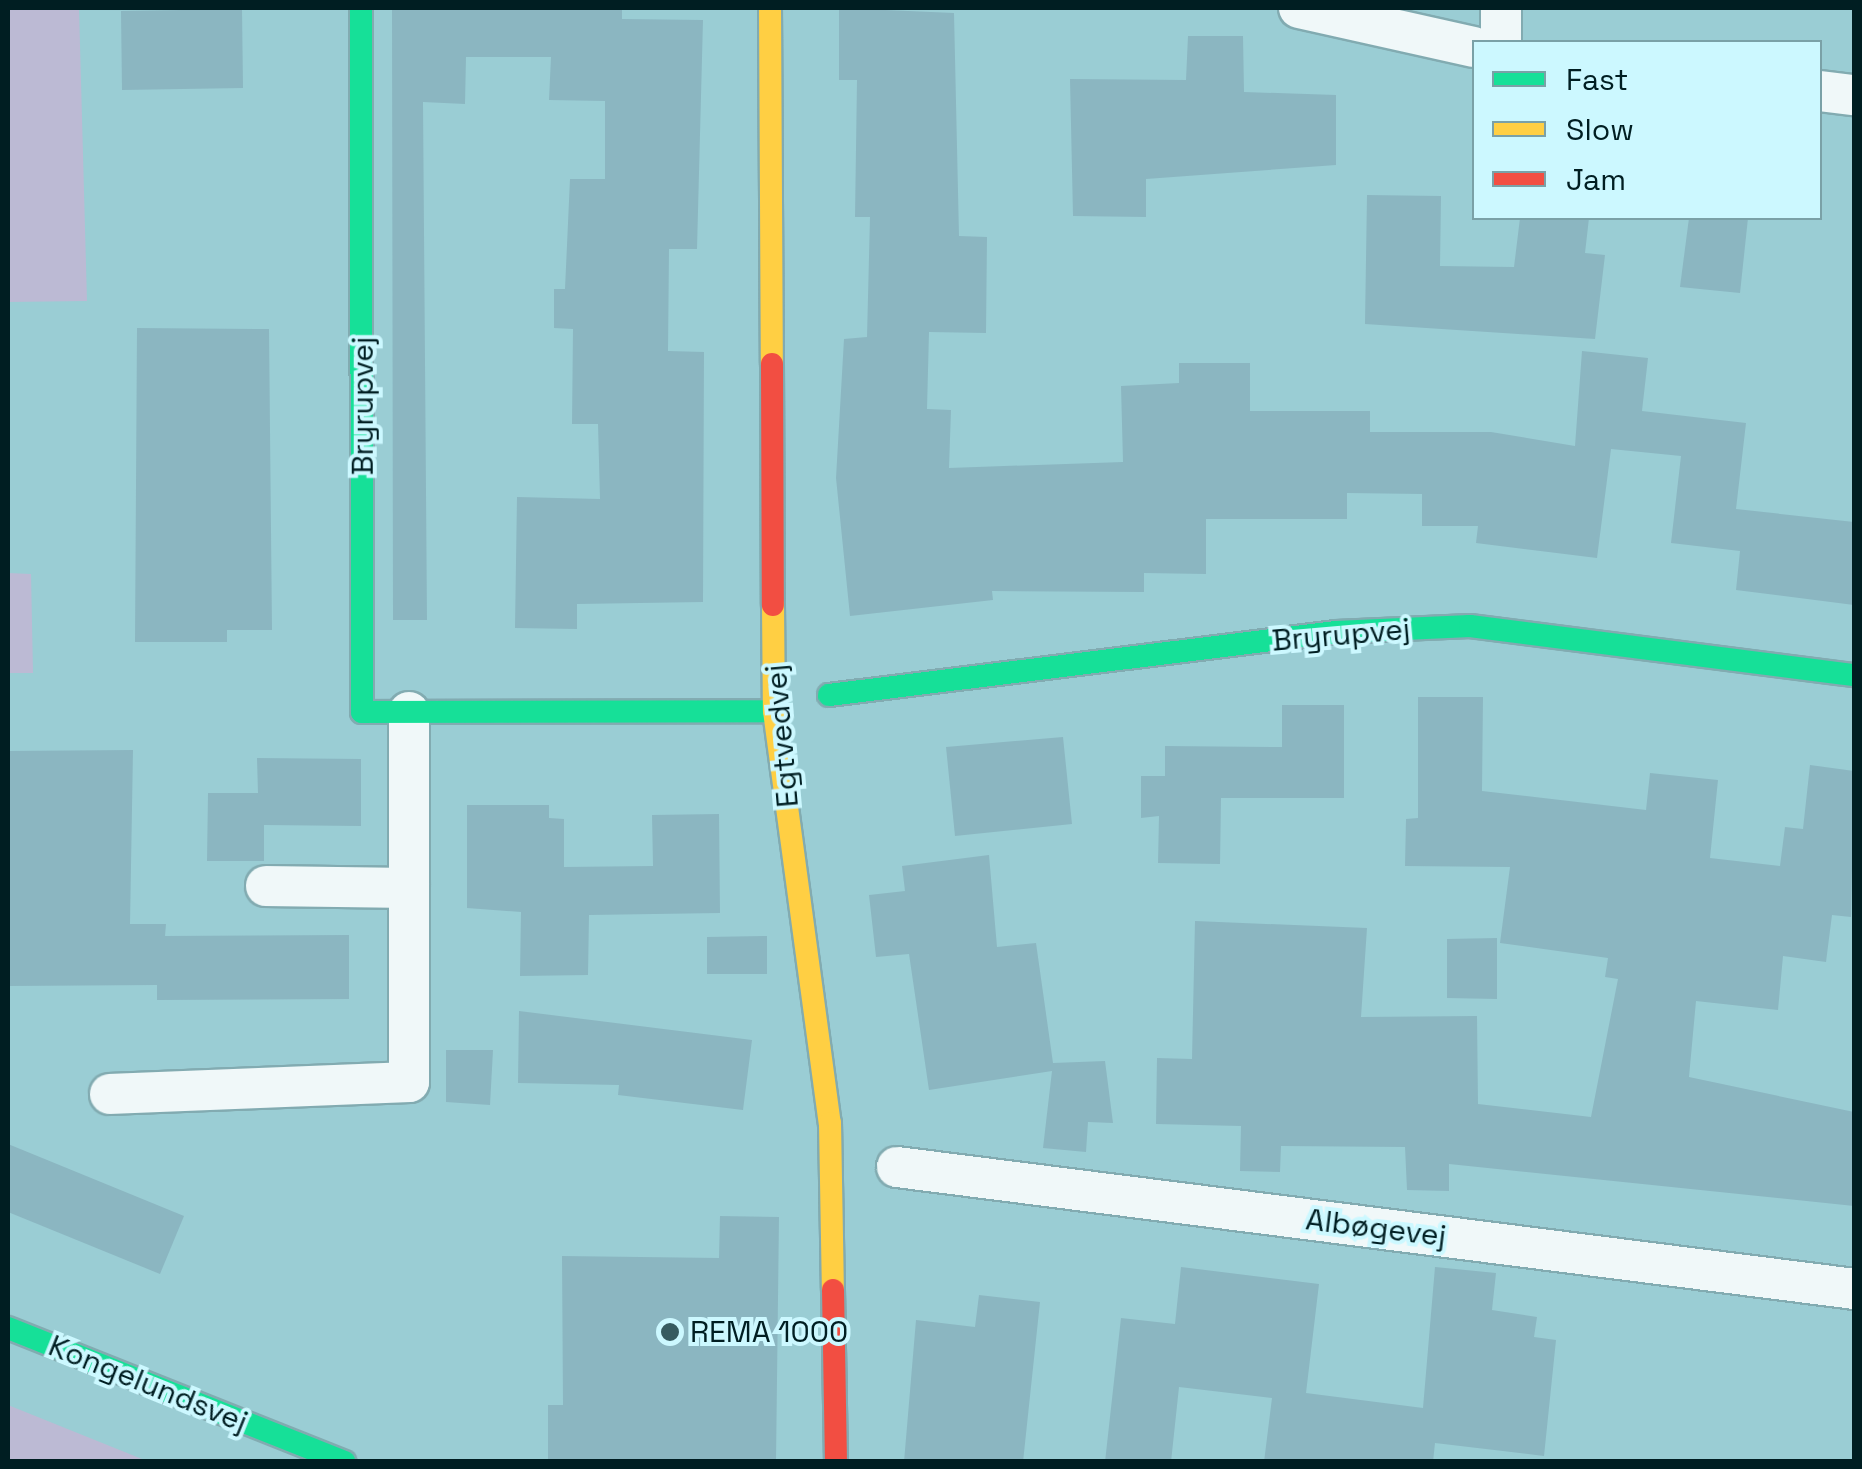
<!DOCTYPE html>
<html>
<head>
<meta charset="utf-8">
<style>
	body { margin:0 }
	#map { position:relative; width:1862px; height:1469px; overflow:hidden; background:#9acdd4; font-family:"Space Grotesk",sans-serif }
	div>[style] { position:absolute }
	.green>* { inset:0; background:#bcbad4 }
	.building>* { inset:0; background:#8bb6c1 }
	.roads { filter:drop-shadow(2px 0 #82abb1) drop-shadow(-2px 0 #82abb1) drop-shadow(0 2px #82abb1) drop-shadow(0 -2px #82abb1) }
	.street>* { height:40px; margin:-20px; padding:0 20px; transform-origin:20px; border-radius:20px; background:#f0f8f9 }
	.fast>* { height:22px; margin:-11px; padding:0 11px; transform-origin:11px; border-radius:11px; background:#16e098 }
	.slow>* { height:22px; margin:-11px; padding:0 11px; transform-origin:11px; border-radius:11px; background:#ffcf43 }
	.jam>* { height:22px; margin:-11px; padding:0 11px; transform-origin:11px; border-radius:11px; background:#f24e42 }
	.dots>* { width:28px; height:28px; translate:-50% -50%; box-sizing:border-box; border:5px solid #ccf8ff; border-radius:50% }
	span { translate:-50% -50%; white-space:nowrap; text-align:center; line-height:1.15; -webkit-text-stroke:8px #ccf8ff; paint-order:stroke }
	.street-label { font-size:30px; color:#001e22 }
	.poi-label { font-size:30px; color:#001e22 }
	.left { translate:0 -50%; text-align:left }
	.frame { position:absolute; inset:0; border:10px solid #001e22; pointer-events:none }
	.legend { position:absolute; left:1472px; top:40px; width:350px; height:180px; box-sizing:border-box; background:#ccf8ff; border:2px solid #7aa1a7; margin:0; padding:12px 18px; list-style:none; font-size:30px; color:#001e22 }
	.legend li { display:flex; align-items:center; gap:20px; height:50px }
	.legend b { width:50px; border:2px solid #7aa1a7 }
</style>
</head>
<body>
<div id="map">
	<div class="green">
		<div style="clip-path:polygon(8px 8px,79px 8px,87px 301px,8px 302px)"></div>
		<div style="clip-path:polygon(8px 573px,31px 574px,33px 673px,8px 673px)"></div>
		<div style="clip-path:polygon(8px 1405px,147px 1461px,8px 1461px)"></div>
	</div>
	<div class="building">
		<div style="clip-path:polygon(392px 8px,622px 8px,622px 19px,703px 20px,697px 249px,669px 249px,668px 351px,704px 352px,703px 602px,577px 604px,577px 629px,515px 628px,517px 497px,600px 499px,598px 424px,572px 424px,573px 329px,554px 328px,554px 289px,565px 289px,570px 179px,605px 179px,605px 101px,549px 100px,551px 57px,466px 57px,465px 104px,423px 102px,427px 620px,393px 620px)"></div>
		<div style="clip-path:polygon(839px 8px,954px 13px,959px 236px,987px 237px,986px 333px,929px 332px,927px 409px,951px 410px,949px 468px,1123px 462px,1121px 386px,1179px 383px,1179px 363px,1250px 363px,1250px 411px,1370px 411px,1370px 432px,1491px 432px,1575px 446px,1582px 351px,1648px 358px,1642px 411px,1746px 423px,1736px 509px,1854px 522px,1854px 605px,1736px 590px,1740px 551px,1671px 543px,1681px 456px,1611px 449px,1597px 558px,1476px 543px,1478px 526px,1422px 526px,1422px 494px,1347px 493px,1347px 519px,1206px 519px,1206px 574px,1144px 573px,1144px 592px,992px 591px,993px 600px,850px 616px,836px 478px,844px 339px,867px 337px,870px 217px,855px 217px,857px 80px,839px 80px)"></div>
		<div style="clip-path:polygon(242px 9px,243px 88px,122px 90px,121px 11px)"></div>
		<div style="clip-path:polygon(1188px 36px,1243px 36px,1244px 92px,1336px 95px,1336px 165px,1146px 179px,1146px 217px,1073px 216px,1070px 79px,1186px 80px)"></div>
		<div style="clip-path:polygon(1367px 195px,1441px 196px,1440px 266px,1514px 267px,1520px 218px,1589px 218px,1585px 253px,1605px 255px,1595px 339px,1365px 324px)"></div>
		<div style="clip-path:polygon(1689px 218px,1748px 218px,1740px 293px,1680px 287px)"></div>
		<div style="clip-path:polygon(137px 328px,269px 329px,272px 630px,227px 630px,227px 642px,135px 642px)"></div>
		<div style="clip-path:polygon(1418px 697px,1483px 697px,1482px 791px,1646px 810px,1650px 773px,1718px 780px,1710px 858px,1780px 866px,1785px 827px,1803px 829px,1810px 765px,1854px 771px,1851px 917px,1832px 915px,1826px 962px,1783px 956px,1778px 1010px,1696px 1001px,1689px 1077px,1854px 1112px,1854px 1206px,1449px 1164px,1449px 1191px,1407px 1190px,1405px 1147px,1281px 1146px,1280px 1172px,1240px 1171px,1241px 1126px,1156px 1124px,1157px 1058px,1192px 1059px,1195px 921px,1367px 928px,1361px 1017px,1477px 1016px,1478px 1104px,1591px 1117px,1618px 979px,1605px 977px,1608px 958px,1500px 943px,1510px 867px,1405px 866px,1406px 819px,1418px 818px)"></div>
		<div style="clip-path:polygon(1282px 705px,1344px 705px,1344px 798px,1221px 798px,1220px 864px,1158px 863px,1159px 816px,1141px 818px,1141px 776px,1165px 776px,1165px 746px,1282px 747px)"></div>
		<div style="clip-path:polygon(1063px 737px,1072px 824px,955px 836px,946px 747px)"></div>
		<div style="clip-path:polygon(133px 750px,130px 924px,166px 924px,165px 936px,349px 935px,349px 999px,157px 1000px,157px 985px,8px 986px,8px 751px)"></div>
		<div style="clip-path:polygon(257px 758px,361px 759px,361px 826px,264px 825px,264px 861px,207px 861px,208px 793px,258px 793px)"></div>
		<div style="clip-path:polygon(467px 805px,549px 805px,549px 818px,564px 819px,564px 867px,653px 866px,652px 815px,719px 814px,720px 913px,589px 915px,588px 975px,520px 976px,521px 912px,467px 908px)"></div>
		<div style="clip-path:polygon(989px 855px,997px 947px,1036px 943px,1053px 1063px,1105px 1061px,1113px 1123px,1088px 1122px,1086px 1152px,1043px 1148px,1052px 1071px,929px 1090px,909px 954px,876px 957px,869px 895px,905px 891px,902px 866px)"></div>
		<div style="clip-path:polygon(767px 936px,767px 974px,707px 974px,707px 937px)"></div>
		<div style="clip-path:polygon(1497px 938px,1497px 999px,1447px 998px,1447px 939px)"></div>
		<div style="clip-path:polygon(519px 1011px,752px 1040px,743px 1110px,618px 1095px,619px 1085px,518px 1083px)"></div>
		<div style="clip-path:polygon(446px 1050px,493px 1050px,490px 1105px,446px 1102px)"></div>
		<div style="clip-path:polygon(8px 1144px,184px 1216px,160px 1274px,8px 1212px)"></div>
		<div style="clip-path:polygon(720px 1216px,779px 1217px,776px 1462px,548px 1462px,548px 1405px,563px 1405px,562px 1256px,719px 1258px)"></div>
		<div style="clip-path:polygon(1181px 1267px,1319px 1284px,1306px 1393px,1423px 1408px,1435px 1267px,1496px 1273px,1492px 1310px,1537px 1317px,1534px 1337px,1556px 1340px,1544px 1456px,1435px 1443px,1433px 1462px,1264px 1462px,1272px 1398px,1179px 1387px,1171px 1462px,1105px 1462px,1121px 1318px,1175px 1324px)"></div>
		<div style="clip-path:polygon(979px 1295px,1040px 1302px,1023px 1462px,904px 1462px,916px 1320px,975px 1327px)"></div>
	</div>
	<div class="roads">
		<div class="street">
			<div style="left:1299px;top:8px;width:179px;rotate:12.6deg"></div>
			<div style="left:1501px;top:8px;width:34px;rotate:90deg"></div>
			<div style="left:1820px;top:91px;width:34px;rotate:7deg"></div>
			<div style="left:266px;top:886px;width:143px;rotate:0.8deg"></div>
			<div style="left:110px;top:1094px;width:299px;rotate:-2.3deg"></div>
			<div style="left:409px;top:1082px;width:370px;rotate:-90deg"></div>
			<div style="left:897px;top:1167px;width:965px;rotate:7.26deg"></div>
		</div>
		<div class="fast">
			<div style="left:361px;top:8px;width:704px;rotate:89.92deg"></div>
			<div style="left:362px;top:712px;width:412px;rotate:-0.1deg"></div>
			<div style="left:829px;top:695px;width:511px;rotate:-7.08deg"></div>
			<div style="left:1336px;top:632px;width:134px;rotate:-2.6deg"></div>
			<div style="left:1470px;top:626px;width:387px;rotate:7.3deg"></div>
			<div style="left:8px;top:1328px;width:362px;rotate:21.7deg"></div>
		</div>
		<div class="slow">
			<div style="left:770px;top:8px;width:356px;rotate:89.7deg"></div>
			<div style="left:773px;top:605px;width:106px;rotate:89.5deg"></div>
			<div style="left:774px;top:711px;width:416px;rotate:82.3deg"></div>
			<div style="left:830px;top:1123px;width:167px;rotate:89deg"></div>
		</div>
		<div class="jam">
			<div style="left:772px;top:364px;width:241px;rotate:89.8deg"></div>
			<div style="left:833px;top:1290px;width:172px;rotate:89deg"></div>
		</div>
	</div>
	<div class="dots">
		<div style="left:670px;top:1332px;background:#365b60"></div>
	</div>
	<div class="street-label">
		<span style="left:363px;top:406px;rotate:-90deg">Bryrupvej</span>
		<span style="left:1341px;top:635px;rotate:-5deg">Bryrupvej</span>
		<span style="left:782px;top:736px;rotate:-95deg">Egtvedvej</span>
		<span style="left:1376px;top:1228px;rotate:7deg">Albøgevej</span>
		<span style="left:148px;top:1384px;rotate:22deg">Kongelundsvej</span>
	</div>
	<div class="poi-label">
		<span class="left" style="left:690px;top:1332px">REMA 1000</span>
	</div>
	<div class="frame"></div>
	<ul class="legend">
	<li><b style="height:12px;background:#16e098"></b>Fast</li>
	<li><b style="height:12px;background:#ffcf43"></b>Slow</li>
	<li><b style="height:12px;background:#f24e42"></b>Jam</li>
	</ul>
</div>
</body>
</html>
